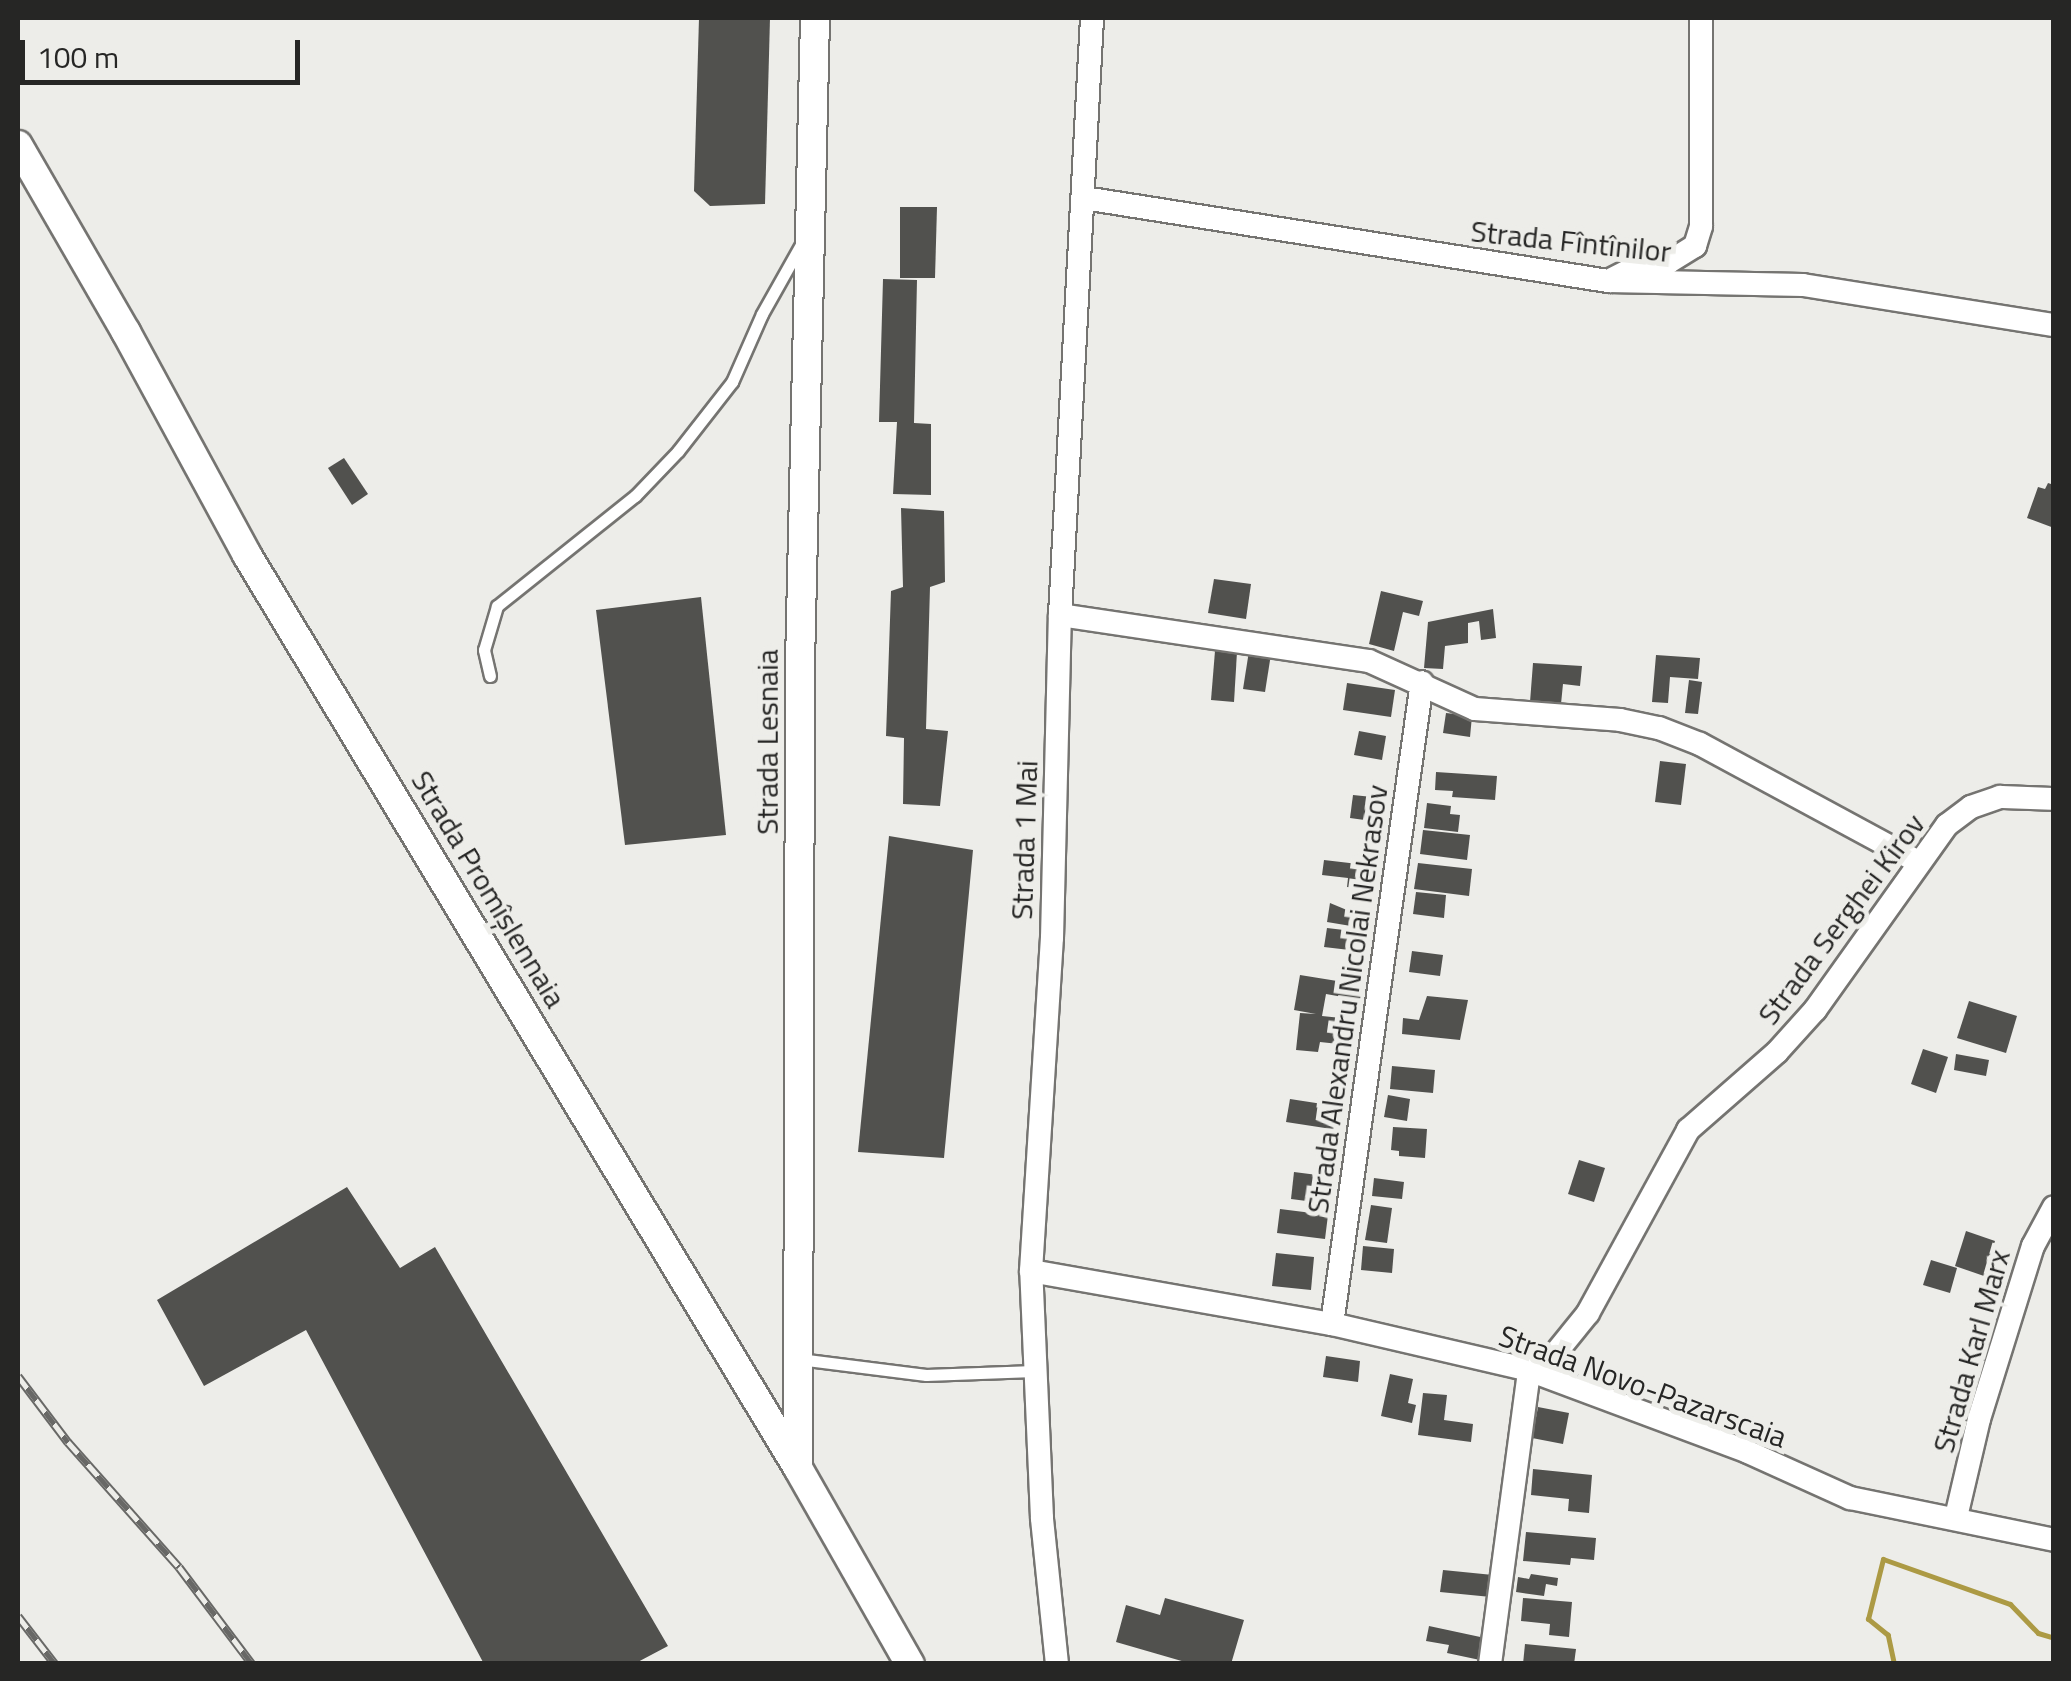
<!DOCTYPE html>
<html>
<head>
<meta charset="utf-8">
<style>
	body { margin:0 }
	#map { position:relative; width:2071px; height:1681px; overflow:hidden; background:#edede9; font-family:"Titillium Web",sans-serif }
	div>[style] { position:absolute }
	.stream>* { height:5px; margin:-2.5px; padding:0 2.5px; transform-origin:2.5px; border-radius:2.5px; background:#ac9a44 }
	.building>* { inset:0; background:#51514e }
	.roads { filter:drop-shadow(2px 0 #757471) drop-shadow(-2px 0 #757471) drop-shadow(0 2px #757471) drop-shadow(0 -2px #757471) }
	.service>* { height:11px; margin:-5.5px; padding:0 5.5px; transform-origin:5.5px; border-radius:5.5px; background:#fff }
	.minor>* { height:22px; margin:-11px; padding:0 11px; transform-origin:11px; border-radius:11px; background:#fff }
	.tertiary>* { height:28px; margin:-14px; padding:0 14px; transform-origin:14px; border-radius:14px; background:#fff }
	.rail>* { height:9px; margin-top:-4.5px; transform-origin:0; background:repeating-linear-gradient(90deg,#edede9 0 15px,#686866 0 30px); box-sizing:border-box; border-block:2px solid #686866 }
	span { translate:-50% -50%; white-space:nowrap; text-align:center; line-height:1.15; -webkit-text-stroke:10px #edede9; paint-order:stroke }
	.street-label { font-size:30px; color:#262625 }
	.frame { position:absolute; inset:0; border:20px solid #262625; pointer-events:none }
	.scale { position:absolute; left:20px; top:40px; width:280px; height:45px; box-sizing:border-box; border:5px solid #262625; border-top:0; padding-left:12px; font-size:30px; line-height:35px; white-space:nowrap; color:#262625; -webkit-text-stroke:8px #edede9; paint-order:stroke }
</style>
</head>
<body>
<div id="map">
	<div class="stream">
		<div style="left:1894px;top:1664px;width:30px;rotate:-102deg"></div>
		<div style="left:1888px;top:1635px;width:26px;rotate:-141deg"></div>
		<div style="left:1868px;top:1619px;width:62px;rotate:-76deg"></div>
		<div style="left:1883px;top:1559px;width:135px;rotate:19.5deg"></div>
		<div style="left:2010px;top:1604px;width:40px;rotate:46deg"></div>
		<div style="left:2038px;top:1633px;width:17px;rotate:17deg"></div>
	</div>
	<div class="building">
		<div style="clip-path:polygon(699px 18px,770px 18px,765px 204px,710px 206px,694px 191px)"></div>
		<div style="clip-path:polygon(900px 207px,937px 207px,935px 278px,900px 278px)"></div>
		<div style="clip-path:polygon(883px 279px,917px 280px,914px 423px,931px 424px,931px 495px,893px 494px,897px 422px,879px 422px)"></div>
		<div style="clip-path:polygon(344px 458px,368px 494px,352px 505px,328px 468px)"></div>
		<div style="clip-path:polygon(2048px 483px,2054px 485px,2054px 528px,2027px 518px,2038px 487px,2045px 489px)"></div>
		<div style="clip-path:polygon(901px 508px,944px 511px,945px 582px,930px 587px,926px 729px,948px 731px,940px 806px,903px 804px,904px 738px,886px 736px,891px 591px,903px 587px)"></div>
		<div style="clip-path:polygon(1214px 579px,1251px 584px,1246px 619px,1208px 613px)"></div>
		<div style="clip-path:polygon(1381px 591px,1423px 601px,1419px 616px,1403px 612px,1394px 651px,1369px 644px)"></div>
		<div style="clip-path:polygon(701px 597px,726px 835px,625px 845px,596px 610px)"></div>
		<div style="clip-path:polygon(1493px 609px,1496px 638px,1481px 640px,1479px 621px,1468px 623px,1468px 643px,1445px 646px,1443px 669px,1424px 668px,1428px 622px)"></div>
		<div style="clip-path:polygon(1215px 651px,1237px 652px,1234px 702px,1211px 700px)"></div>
		<div style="clip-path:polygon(1249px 651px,1271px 654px,1265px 692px,1243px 689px)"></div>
		<div style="clip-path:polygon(1656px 655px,1700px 658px,1698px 679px,1670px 677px,1668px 703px,1652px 702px)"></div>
		<div style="clip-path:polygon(1533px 663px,1582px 666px,1580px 686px,1563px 684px,1561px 704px,1530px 702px)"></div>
		<div style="clip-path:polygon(1689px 680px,1702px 682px,1698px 714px,1685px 713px)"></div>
		<div style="clip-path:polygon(1347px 683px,1395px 690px,1391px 717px,1343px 710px)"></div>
		<div style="clip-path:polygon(1446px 713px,1472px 716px,1470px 737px,1443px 733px)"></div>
		<div style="clip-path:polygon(1359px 731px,1386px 736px,1382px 760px,1354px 755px)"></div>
		<div style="clip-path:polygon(1660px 761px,1686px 764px,1681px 805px,1655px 802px)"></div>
		<div style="clip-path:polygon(1436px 772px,1497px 776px,1495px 800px,1452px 797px,1453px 791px,1435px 790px)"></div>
		<div style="clip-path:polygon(1353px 795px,1382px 798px,1379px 822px,1350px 818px)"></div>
		<div style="clip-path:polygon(1427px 803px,1451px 806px,1450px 814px,1460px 815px,1458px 832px,1424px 828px)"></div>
		<div style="clip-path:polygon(1423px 830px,1470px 835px,1467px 860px,1420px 854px)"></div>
		<div style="clip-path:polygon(889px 836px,973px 850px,944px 1158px,858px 1152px)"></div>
		<div style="clip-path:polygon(1324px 860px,1375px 866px,1372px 890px,1347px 887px,1348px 878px,1322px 875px)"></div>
		<div style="clip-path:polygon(1418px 863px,1472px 869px,1469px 896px,1414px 889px)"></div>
		<div style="clip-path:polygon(1416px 892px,1446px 895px,1444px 918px,1413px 914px)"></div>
		<div style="clip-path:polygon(1330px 903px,1354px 913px,1351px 926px,1327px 922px)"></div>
		<div style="clip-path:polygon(1327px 928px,1361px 932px,1358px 951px,1324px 947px)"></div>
		<div style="clip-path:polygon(1412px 951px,1443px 955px,1440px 976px,1409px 972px)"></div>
		<div style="clip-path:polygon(1300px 975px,1362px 985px,1360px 1000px,1326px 994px,1322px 1016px,1351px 1019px,1348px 1045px,1320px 1042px,1318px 1052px,1296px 1050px,1300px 1013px,1316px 1014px,1294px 1010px)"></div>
		<div style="clip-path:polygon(1427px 996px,1468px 1000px,1460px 1040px,1402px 1034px,1403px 1018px,1419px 1020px)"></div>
		<div style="clip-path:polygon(1969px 1001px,2017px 1016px,2006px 1053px,1957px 1038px)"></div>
		<div style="clip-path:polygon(1923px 1049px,1948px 1057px,1936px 1093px,1911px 1084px)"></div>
		<div style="clip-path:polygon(1956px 1054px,1989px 1060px,1986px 1076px,1954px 1070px)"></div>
		<div style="clip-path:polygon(1392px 1066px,1435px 1070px,1433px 1093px,1390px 1089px)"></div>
		<div style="clip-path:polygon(1388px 1095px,1410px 1099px,1407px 1121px,1384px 1117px)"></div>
		<div style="clip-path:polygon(1290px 1099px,1342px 1107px,1338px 1130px,1286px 1122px)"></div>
		<div style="clip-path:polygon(1393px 1127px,1427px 1129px,1425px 1158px,1399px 1156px,1399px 1151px,1391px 1150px)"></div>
		<div style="clip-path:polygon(1579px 1160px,1605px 1168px,1594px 1202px,1568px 1194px)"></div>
		<div style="clip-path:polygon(1294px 1172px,1333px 1177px,1330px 1204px,1291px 1199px)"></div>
		<div style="clip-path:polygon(1374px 1178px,1404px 1182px,1402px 1199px,1372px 1196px)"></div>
		<div style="clip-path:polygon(347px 1187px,400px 1268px,435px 1247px,668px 1646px,634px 1664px,484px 1664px,306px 1330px,204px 1386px,157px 1300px)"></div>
		<div style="clip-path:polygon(1371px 1205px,1392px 1208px,1387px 1243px,1365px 1240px)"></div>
		<div style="clip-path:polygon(1280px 1209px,1328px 1215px,1325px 1239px,1277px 1233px)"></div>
		<div style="clip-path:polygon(1966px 1231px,1995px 1241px,1984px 1276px,1955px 1266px)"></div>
		<div style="clip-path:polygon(1363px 1246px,1394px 1249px,1392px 1273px,1361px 1270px)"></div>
		<div style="clip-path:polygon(1276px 1253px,1314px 1257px,1311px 1290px,1272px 1286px)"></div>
		<div style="clip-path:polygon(1931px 1260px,1957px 1268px,1950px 1293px,1923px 1285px)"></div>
		<div style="clip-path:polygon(1326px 1356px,1360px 1361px,1358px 1382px,1323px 1377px)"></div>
		<div style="clip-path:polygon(1390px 1374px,1413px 1379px,1408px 1403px,1416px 1405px,1412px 1423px,1381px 1416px)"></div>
		<div style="clip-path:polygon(1423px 1393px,1447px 1395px,1444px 1420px,1473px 1424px,1471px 1442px,1418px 1435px)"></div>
		<div style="clip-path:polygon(1538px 1407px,1569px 1413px,1563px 1444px,1532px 1438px)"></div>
		<div style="clip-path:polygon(1533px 1469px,1592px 1475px,1589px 1513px,1568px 1511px,1569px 1499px,1531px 1495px)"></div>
		<div style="clip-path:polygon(1526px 1532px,1596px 1538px,1594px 1560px,1571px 1558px,1570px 1565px,1523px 1561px)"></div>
		<div style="clip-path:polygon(1443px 1570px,1493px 1575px,1491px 1597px,1440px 1592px)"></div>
		<div style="clip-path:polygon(1531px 1574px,1558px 1578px,1557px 1586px,1546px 1584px,1544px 1596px,1516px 1592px,1518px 1577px,1529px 1579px)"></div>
		<div style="clip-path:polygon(1165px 1598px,1244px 1620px,1231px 1664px,1192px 1664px,1116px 1642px,1126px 1605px,1160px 1615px)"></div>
		<div style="clip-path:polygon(1523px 1598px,1572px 1602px,1569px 1637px,1549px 1635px,1550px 1624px,1521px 1621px)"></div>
		<div style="clip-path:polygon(1429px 1626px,1485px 1638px,1480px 1660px,1447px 1653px,1449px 1645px,1426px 1641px)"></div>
		<div style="clip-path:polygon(1525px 1644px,1576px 1649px,1574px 1664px,1523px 1664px)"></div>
	</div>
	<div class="roads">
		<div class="service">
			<div style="left:490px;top:676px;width:27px;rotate:-103deg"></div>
			<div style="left:484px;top:650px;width:46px;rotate:-73.5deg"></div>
			<div style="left:497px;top:606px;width:176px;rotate:-38.6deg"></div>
			<div style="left:635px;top:496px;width:62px;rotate:-46.3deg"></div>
			<div style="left:678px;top:451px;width:88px;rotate:-52deg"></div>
			<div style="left:732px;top:382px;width:74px;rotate:-66.2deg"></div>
			<div style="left:762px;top:314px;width:84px;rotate:-60.7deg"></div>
			<div style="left:799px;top:1359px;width:128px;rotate:7.2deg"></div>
			<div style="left:926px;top:1375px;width:108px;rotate:-2.1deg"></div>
		</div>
		<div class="minor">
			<div style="left:1084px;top:198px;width:531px;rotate:9deg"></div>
			<div style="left:1608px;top:281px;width:195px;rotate:1.2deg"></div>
			<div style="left:1803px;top:285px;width:254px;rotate:9.1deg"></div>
			<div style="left:1612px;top:279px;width:33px;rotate:-27deg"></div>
			<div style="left:1641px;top:264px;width:28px;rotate:-4deg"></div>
			<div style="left:1669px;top:262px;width:31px;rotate:-32deg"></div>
			<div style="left:1695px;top:246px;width:21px;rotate:-73deg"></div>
			<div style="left:1701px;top:226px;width:208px;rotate:-90deg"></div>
			<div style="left:1060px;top:615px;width:312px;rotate:8.5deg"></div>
			<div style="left:1369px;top:661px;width:116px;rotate:24.4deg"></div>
			<div style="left:1475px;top:709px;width:145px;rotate:4.3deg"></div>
			<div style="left:1620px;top:720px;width:40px;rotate:12deg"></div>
			<div style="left:1659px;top:728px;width:44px;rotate:21.3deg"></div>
			<div style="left:1700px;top:744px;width:248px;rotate:28.4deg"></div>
			<div style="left:1031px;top:1271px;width:306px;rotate:10deg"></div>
			<div style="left:1332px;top:1324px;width:202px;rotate:13.1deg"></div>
			<div style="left:1529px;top:1370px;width:234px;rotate:20.5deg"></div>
			<div style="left:1748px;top:1452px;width:112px;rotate:24.3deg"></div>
			<div style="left:1850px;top:1498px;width:208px;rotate:11.6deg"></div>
			<div style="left:1332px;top:1324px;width:648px;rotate:-82.02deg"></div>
			<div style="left:1956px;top:1517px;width:101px;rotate:-76.8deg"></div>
			<div style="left:1979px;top:1419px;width:181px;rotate:-72.7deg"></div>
			<div style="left:2033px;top:1246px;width:44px;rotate:-61.7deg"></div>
			<div style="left:1057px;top:1664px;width:147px;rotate:-95.9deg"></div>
			<div style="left:1042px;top:1518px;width:247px;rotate:-92.5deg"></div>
			<div style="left:1031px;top:1271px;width:334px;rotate:-86.4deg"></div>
			<div style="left:1052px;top:938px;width:323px;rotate:-88.6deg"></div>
			<div style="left:1060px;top:615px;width:598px;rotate:-86.93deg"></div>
			<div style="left:1490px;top:1664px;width:297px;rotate:-82.4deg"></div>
			<div style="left:1529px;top:1370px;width:23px;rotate:-25deg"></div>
			<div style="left:1550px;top:1360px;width:60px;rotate:-51deg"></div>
			<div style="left:1588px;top:1313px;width:209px;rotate:-61.3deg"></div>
			<div style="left:1688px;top:1130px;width:118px;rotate:-41.2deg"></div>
			<div style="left:1777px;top:1052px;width:57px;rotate:-47.9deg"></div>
			<div style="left:1815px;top:1010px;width:227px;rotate:-54.5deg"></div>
			<div style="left:1947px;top:825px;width:30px;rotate:-37deg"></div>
			<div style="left:1971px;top:807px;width:31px;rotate:-19deg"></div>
			<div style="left:2000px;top:797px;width:54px;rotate:2.1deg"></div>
		</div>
		<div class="tertiary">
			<div style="left:18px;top:145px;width:216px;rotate:60deg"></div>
			<div style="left:126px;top:332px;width:254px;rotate:61.5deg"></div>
			<div style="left:247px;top:555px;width:1066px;rotate:58.89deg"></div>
			<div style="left:798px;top:1468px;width:226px;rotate:60.3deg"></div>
			<div style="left:798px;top:1466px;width:802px;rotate:-89.86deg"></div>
			<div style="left:800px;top:664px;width:646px;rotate:-88.67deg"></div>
		</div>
	</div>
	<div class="rail">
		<div style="left:18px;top:1376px;width:83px;rotate:52.9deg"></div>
		<div style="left:68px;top:1442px;width:167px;rotate:48.4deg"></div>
		<div style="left:179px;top:1567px;width:121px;rotate:53deg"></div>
		<div style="left:18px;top:1616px;width:61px;rotate:52.4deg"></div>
	</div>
	<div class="street-label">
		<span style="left:1571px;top:241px;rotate:6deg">Strada Fîntînilor</span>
		<span style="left:767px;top:742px;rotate:-90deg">Strada Lesnaia</span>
		<span style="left:1024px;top:840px;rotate:-88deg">Strada 1 Mai</span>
		<span style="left:489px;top:889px;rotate:59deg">Strada Promîșlennaia</span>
		<span style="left:1841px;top:919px;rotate:-53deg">Strada Serghei Kirov</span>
		<span style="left:1347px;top:999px;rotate:-82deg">Strada Alexandru Nicolai Nekrasov</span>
		<span style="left:1971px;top:1351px;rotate:-74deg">Strada Karl Marx</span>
		<span style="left:1643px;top:1386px;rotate:20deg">Strada Novo-Pazarscaia</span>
	</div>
	<div class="frame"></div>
	<div class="scale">100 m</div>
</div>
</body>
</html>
